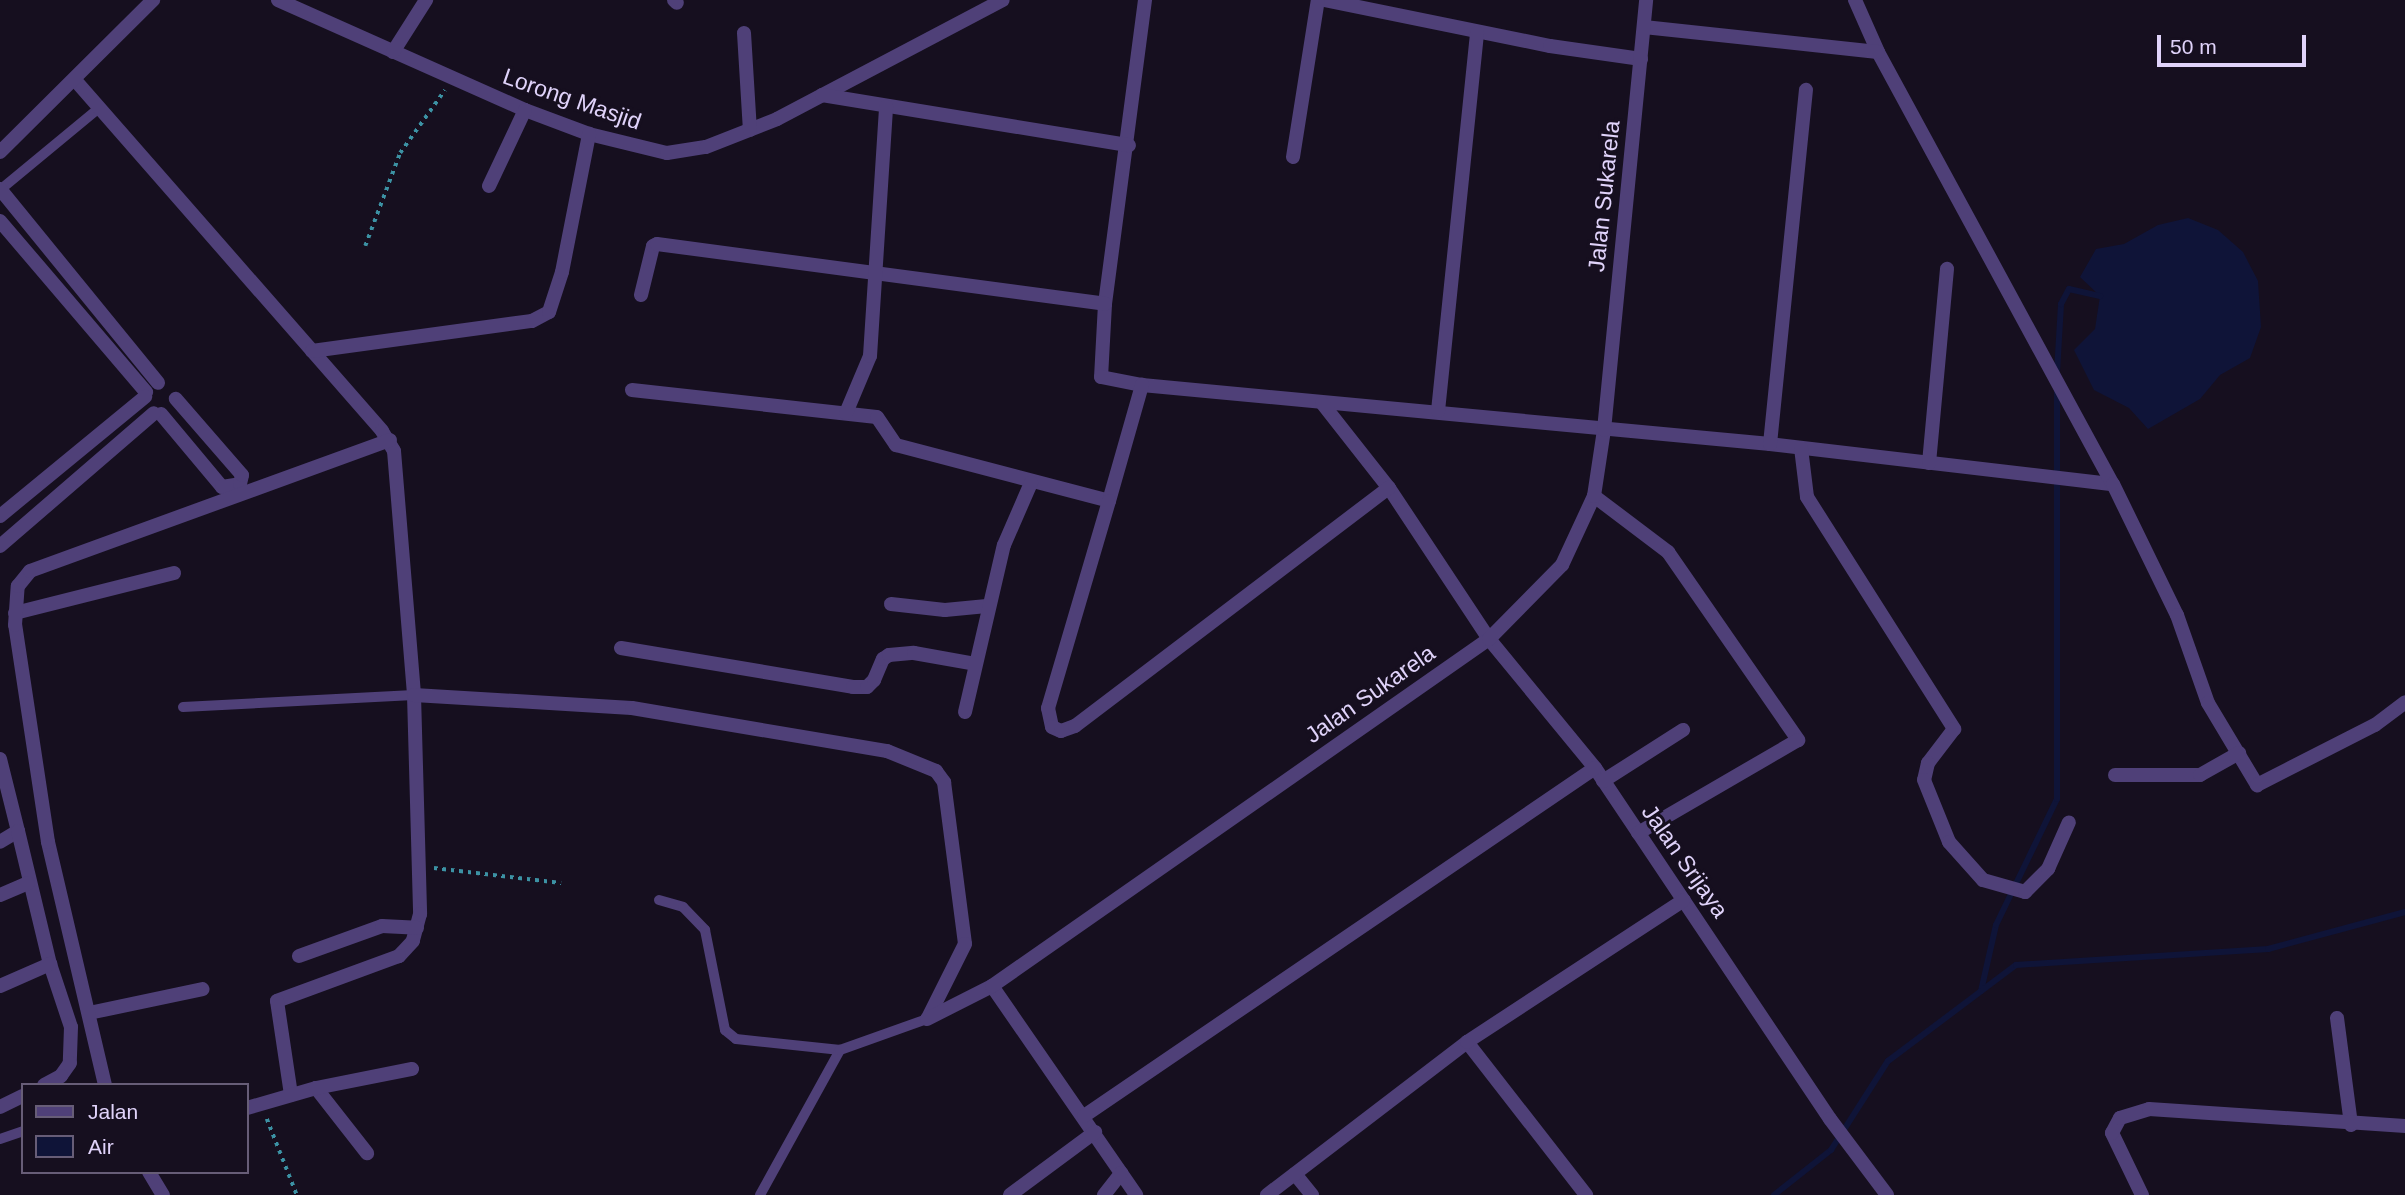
<!DOCTYPE html>
<html>
<head>
<meta charset="utf-8">
<style>
	body { margin:0 }
	#map { position:relative; width:2405px; height:1195px; overflow:hidden; background:#160f1f; font-family:Helvetica,sans-serif }
	div>[style] { position:absolute }
	.water>* { inset:0; background:#0f1438 }
	.stream>* { height:6px; margin:-3px; padding:0 3px; transform-origin:3px; border-radius:3px; background:#0f1438 }
	.path>* { height:3.5px; margin-top:-1.75px; transform-origin:0; background:repeating-linear-gradient(90deg,#3c92a4 0 3.5px,transparent 0 8.5px) }
	.service>* { height:10px; margin:-5px; padding:0 5px; transform-origin:5px; border-radius:5px; background:#4f4078 }
	.minor>* { height:14px; margin:-7px; padding:0 7px; transform-origin:7px; border-radius:7px; background:#4f4078 }
	span { translate:-50% -50%; white-space:nowrap; text-align:center; line-height:1.15; -webkit-text-stroke:6px #160f1f; paint-order:stroke }
	.street-label { font-size:23px; color:#e0d3fa }
	.legend { position:absolute; left:21px; top:1083px; width:228px; height:91px; box-sizing:border-box; background:#160f1f; border:2px solid #675d77; margin:0; padding:9px 12px; list-style:none; font-size:21px; color:#e0d3fa }
	.legend li { display:flex; align-items:center; gap:14px; height:35px }
	.legend b { width:35px; border:2px solid #675d77 }
	.scale { position:absolute; left:2157px; top:35px; width:149px; height:32px; box-sizing:border-box; border:4px solid #e0d3fa; border-top:0; padding-left:9px; font-size:21px; line-height:24px; white-space:nowrap; color:#e0d3fa; -webkit-text-stroke:5px #160f1f; paint-order:stroke }
</style>
</head>
<body>
<div id="map">
	<div class="water">
		<div style="clip-path:polygon(2188px 218px,2218px 230px,2243px 252px,2258px 281px,2261px 327px,2250px 358px,2220px 375px,2200px 399px,2148px 429px,2129px 408px,2094px 390px,2074px 350px,2095px 329px,2100px 296px,2080px 277px,2096px 249px,2124px 244px,2158px 225px)"></div>
	</div>
	<div class="stream">
		<div style="left:2057px;top:372px;width:68px;rotate:-86.6deg"></div>
		<div style="left:2061px;top:304px;width:17px;rotate:-62deg"></div>
		<div style="left:2069px;top:289px;width:32px;rotate:13deg"></div>
		<div style="left:1981px;top:991px;width:68px;rotate:-77.2deg"></div>
		<div style="left:1996px;top:925px;width:140px;rotate:-64.2deg"></div>
		<div style="left:2057px;top:799px;width:410px;rotate:-90deg"></div>
		<div style="left:1774px;top:1195px;width:73px;rotate:-38.3deg"></div>
		<div style="left:1831px;top:1150px;width:106px;rotate:-57.4deg"></div>
		<div style="left:1888px;top:1061px;width:160px;rotate:-36.9deg"></div>
		<div style="left:2016px;top:965px;width:253px;rotate:-3.6deg"></div>
		<div style="left:2268px;top:949px;width:142px;rotate:-15.1deg"></div>
	</div>
	<div class="path">
		<div style="left:365px;top:246px;width:99px;rotate:-69.4deg"></div>
		<div style="left:400px;top:153px;width:77px;rotate:-54.5deg"></div>
		<div style="left:434px;top:868px;width:128px;rotate:6.7deg"></div>
		<div style="left:267px;top:1119px;width:82px;rotate:68.5deg"></div>
	</div>
	<div class="service">
		<div style="left:0;top:190px;width:129px;rotate:-39.6deg"></div>
		<div style="left:183px;top:707px;width:231px;rotate:-3deg"></div>
		<div style="left:659px;top:900px;width:25px;rotate:16deg"></div>
		<div style="left:683px;top:907px;width:32px;rotate:46deg"></div>
		<div style="left:705px;top:930px;width:102px;rotate:78.7deg"></div>
		<div style="left:725px;top:1030px;width:14px;rotate:39deg"></div>
		<div style="left:736px;top:1039px;width:105px;rotate:6deg"></div>
		<div style="left:0;top:1139px;width:24px;rotate:-19deg"></div>
		<div style="left:760px;top:1195px;width:166px;rotate:-61.1deg"></div>
		<div style="left:840px;top:1050px;width:92px;rotate:-19.6deg"></div>
	</div>
	<div class="minor">
		<div style="left:278px;top:0;width:270px;rotate:24deg"></div>
		<div style="left:525px;top:110px;width:68px;rotate:20.6deg"></div>
		<div style="left:589px;top:134px;width:80px;rotate:13.7deg"></div>
		<div style="left:667px;top:153px;width:39px;rotate:-9deg"></div>
		<div style="left:706px;top:147px;width:76px;rotate:-21.5deg"></div>
		<div style="left:777px;top:119px;width:255px;rotate:-27.8deg"></div>
		<div style="left:674px;top:0;width:4px;rotate:45deg"></div>
		<div style="left:1145px;top:0;width:307px;rotate:97.5deg"></div>
		<div style="left:1105px;top:304px;width:73px;rotate:93.1deg"></div>
		<div style="left:1101px;top:377px;width:42px;rotate:11deg"></div>
		<div style="left:1142px;top:385px;width:631px;rotate:5.37deg"></div>
		<div style="left:1770px;top:444px;width:345px;rotate:6.7deg"></div>
		<div style="left:1324px;top:0;width:231px;rotate:11.5deg"></div>
		<div style="left:1550px;top:46px;width:92px;rotate:8.1deg"></div>
		<div style="left:1855px;top:0;width:57px;rotate:66.1deg"></div>
		<div style="left:1878px;top:52px;width:492px;rotate:61.5deg"></div>
		<div style="left:2113px;top:484px;width:146px;rotate:64deg"></div>
		<div style="left:2177px;top:615px;width:93px;rotate:70.6deg"></div>
		<div style="left:2208px;top:703px;width:96px;rotate:59.1deg"></div>
		<div style="left:2257px;top:785px;width:132px;rotate:-27deg"></div>
		<div style="left:2375px;top:725px;width:38px;rotate:-37deg"></div>
		<div style="left:1644px;top:27px;width:235px;rotate:6.1deg"></div>
		<div style="left:744px;top:33px;width:97px;rotate:86.5deg"></div>
		<div style="left:393px;top:52px;width:62px;rotate:-57.6deg"></div>
		<div style="left:75px;top:80px;width:466px;rotate:48.8deg"></div>
		<div style="left:382px;top:431px;width:23px;rotate:59deg"></div>
		<div style="left:394px;top:451px;width:245px;rotate:85.3deg"></div>
		<div style="left:414px;top:695px;width:219px;rotate:88.4deg"></div>
		<div style="left:420px;top:914px;width:28px;rotate:105deg"></div>
		<div style="left:413px;top:941px;width:21px;rotate:133deg"></div>
		<div style="left:399px;top:956px;width:130px;rotate:159.8deg"></div>
		<div style="left:277px;top:1001px;width:95px;rotate:81.5deg"></div>
		<div style="left:822px;top:95px;width:311px;rotate:9.3deg"></div>
		<div style="left:0;top:152px;width:216px;rotate:-44.8deg"></div>
		<div style="left:1293px;top:157px;width:159px;rotate:-81deg"></div>
		<div style="left:489px;top:186px;width:84px;rotate:-64.7deg"></div>
		<div style="left:0;top:189px;width:250px;rotate:50.8deg"></div>
		<div style="left:0;top:221px;width:225px;rotate:49.5deg"></div>
		<div style="left:641px;top:295px;width:50px;rotate:-76.2deg"></div>
		<div style="left:653px;top:246px;width:4px;rotate:-27deg"></div>
		<div style="left:657px;top:244px;width:452px;rotate:7.6deg"></div>
		<div style="left:312px;top:351px;width:222px;rotate:-7.8deg"></div>
		<div style="left:532px;top:321px;width:19px;rotate:-28deg"></div>
		<div style="left:549px;top:312px;width:42px;rotate:-72deg"></div>
		<div style="left:562px;top:272px;width:141px;rotate:-78.9deg"></div>
		<div style="left:632px;top:390px;width:246px;rotate:6.3deg"></div>
		<div style="left:877px;top:417px;width:34px;rotate:56deg"></div>
		<div style="left:896px;top:445px;width:220px;rotate:14.7deg"></div>
		<div style="left:1109px;top:501px;width:121px;rotate:-74.1deg"></div>
		<div style="left:1322px;top:403px;width:108px;rotate:51.8deg"></div>
		<div style="left:1389px;top:488px;width:181px;rotate:56.5deg"></div>
		<div style="left:1489px;top:639px;width:167px;rotate:50.6deg"></div>
		<div style="left:1595px;top:768px;width:422px;rotate:56.2deg"></div>
		<div style="left:1830px;top:1119px;width:95px;rotate:53.1deg"></div>
		<div style="left:1438px;top:411px;width:380px;rotate:-84.1deg"></div>
		<div style="left:846px;top:413px;width:62px;rotate:-67.2deg"></div>
		<div style="left:870px;top:356px;width:250px;rotate:-86.3deg"></div>
		<div style="left:161px;top:414px;width:95px;rotate:50.1deg"></div>
		<div style="left:222px;top:487px;width:18px;rotate:-9deg"></div>
		<div style="left:240px;top:484px;width:9px;rotate:-77deg"></div>
		<div style="left:242px;top:475px;width:101px;rotate:-131deg"></div>
		<div style="left:1770px;top:444px;width:356px;rotate:-84.2deg"></div>
		<div style="left:1801px;top:448px;width:49px;rotate:83deg"></div>
		<div style="left:1807px;top:497px;width:275px;rotate:57.6deg"></div>
		<div style="left:1954px;top:729px;width:43px;rotate:127.4deg"></div>
		<div style="left:1928px;top:763px;width:17px;rotate:103deg"></div>
		<div style="left:1924px;top:780px;width:67px;rotate:68deg"></div>
		<div style="left:1949px;top:842px;width:51px;rotate:48.2deg"></div>
		<div style="left:1983px;top:880px;width:44px;rotate:15.9deg"></div>
		<div style="left:2025px;top:892px;width:33px;rotate:-45deg"></div>
		<div style="left:2048px;top:869px;width:51px;rotate:-65.9deg"></div>
		<div style="left:1929px;top:463px;width:195px;rotate:-84.7deg"></div>
		<div style="left:1594px;top:496px;width:93px;rotate:37.1deg"></div>
		<div style="left:1668px;top:552px;width:229px;rotate:55.3deg"></div>
		<div style="left:1798px;top:740px;width:185px;rotate:149.8deg"></div>
		<div style="left:1109px;top:501px;width:216px;rotate:106.4deg"></div>
		<div style="left:1048px;top:708px;width:19px;rotate:78deg"></div>
		<div style="left:1052px;top:727px;width:10px;rotate:24deg"></div>
		<div style="left:1061px;top:731px;width:15px;rotate:-20deg"></div>
		<div style="left:1075px;top:726px;width:394px;rotate:-37.2deg"></div>
		<div style="left:0;top:516px;width:188px;rotate:-39.4deg"></div>
		<div style="left:0;top:546px;width:203px;rotate:-40.8deg"></div>
		<div style="left:891px;top:604px;width:54px;rotate:6.3deg"></div>
		<div style="left:945px;top:610px;width:42px;rotate:-5.4deg"></div>
		<div style="left:15px;top:613px;width:164px;rotate:-14.1deg"></div>
		<div style="left:621px;top:648px;width:235px;rotate:9.5deg"></div>
		<div style="left:853px;top:687px;width:14px"></div>
		<div style="left:867px;top:687px;width:10px;rotate:-45deg"></div>
		<div style="left:874px;top:680px;width:23px;rotate:-67deg"></div>
		<div style="left:883px;top:659px;width:7px;rotate:-34deg"></div>
		<div style="left:889px;top:655px;width:25px;rotate:-5deg"></div>
		<div style="left:914px;top:653px;width:62px;rotate:10.2deg"></div>
		<div style="left:414px;top:695px;width:218px;rotate:3.4deg"></div>
		<div style="left:632px;top:708px;width:259px;rotate:9.6deg"></div>
		<div style="left:887px;top:751px;width:53px;rotate:22.2deg"></div>
		<div style="left:936px;top:771px;width:14px;rotate:54deg"></div>
		<div style="left:944px;top:782px;width:163px;rotate:82.6deg"></div>
		<div style="left:965px;top:944px;width:83px;rotate:116.6deg"></div>
		<div style="left:965px;top:712px;width:171px;rotate:-76.9deg"></div>
		<div style="left:1004px;top:545px;width:68px;rotate:-66.5deg"></div>
		<div style="left:0;top:759px;width:74px;rotate:76deg"></div>
		<div style="left:18px;top:831px;width:21px;rotate:149deg"></div>
		<div style="left:2115px;top:775px;width:85px"></div>
		<div style="left:2200px;top:775px;width:45px;rotate:-29.4deg"></div>
		<div style="left:1603px;top:781px;width:95px;rotate:-32.5deg"></div>
		<div style="left:18px;top:831px;width:137px;rotate:76.5deg"></div>
		<div style="left:50px;top:964px;width:66px;rotate:71.6deg"></div>
		<div style="left:71px;top:1027px;width:36px;rotate:92deg"></div>
		<div style="left:70px;top:1063px;width:16px;rotate:125deg"></div>
		<div style="left:61px;top:1076px;width:19px;rotate:152deg"></div>
		<div style="left:0;top:895px;width:30px;rotate:-23deg"></div>
		<div style="left:299px;top:956px;width:88px;rotate:-19.9deg"></div>
		<div style="left:382px;top:926px;width:35px;rotate:3deg"></div>
		<div style="left:0;top:986px;width:55px;rotate:-23.7deg"></div>
		<div style="left:992px;top:986px;width:254px;rotate:55.4deg"></div>
		<div style="left:89px;top:1013px;width:116px;rotate:-11.9deg"></div>
		<div style="left:2337px;top:1018px;width:108px;rotate:82.5deg"></div>
		<div style="left:927px;top:1019px;width:73px;rotate:-26.9deg"></div>
		<div style="left:992px;top:986px;width:606px;rotate:-34.92deg"></div>
		<div style="left:1489px;top:639px;width:104px;rotate:-45.4deg"></div>
		<div style="left:1562px;top:565px;width:76px;rotate:-65.1deg"></div>
		<div style="left:1594px;top:496px;width:67px;rotate:-81.4deg"></div>
		<div style="left:1604px;top:430px;width:432px;rotate:-84.4deg"></div>
		<div style="left:1467px;top:1042px;width:194px;rotate:52.1deg"></div>
		<div style="left:105px;top:1085px;width:250px;rotate:-103.2deg"></div>
		<div style="left:48px;top:842px;width:219px;rotate:-98.6deg"></div>
		<div style="left:15px;top:625px;width:39px;rotate:-86deg"></div>
		<div style="left:18px;top:586px;width:19px;rotate:-51deg"></div>
		<div style="left:30px;top:571px;width:383px;rotate:-20deg"></div>
		<div style="left:316px;top:1088px;width:83px;rotate:51.9deg"></div>
		<div style="left:0;top:1107px;width:25px;rotate:-26deg"></div>
		<div style="left:247px;top:1108px;width:72px;rotate:-16.2deg"></div>
		<div style="left:316px;top:1088px;width:98px;rotate:-11.2deg"></div>
		<div style="left:1084px;top:1116px;width:618px;rotate:-34.26deg"></div>
		<div style="left:149px;top:1172px;width:27px;rotate:59deg"></div>
		<div style="left:1295px;top:1174px;width:27px;rotate:51deg"></div>
		<div style="left:1010px;top:1195px;width:106px;rotate:-36.5deg"></div>
		<div style="left:1104px;top:1195px;width:28px;rotate:-52deg"></div>
		<div style="left:1267px;top:1195px;width:252px;rotate:-37.4deg"></div>
		<div style="left:1467px;top:1042px;width:259px;rotate:-33.2deg"></div>
		<div style="left:2142px;top:1195px;width:69px;rotate:-115.8deg"></div>
		<div style="left:2112px;top:1133px;width:17px;rotate:-62deg"></div>
		<div style="left:2120px;top:1118px;width:30px;rotate:-17deg"></div>
		<div style="left:2149px;top:1109px;width:257px;rotate:3.8deg"></div>
	</div>
	<div class="street-label">
		<span style="left:572px;top:99px;rotate:19deg">Lorong Masjid</span>
		<span style="left:1604px;top:196px;rotate:-84deg">Jalan Sukarela</span>
		<span style="left:1370px;top:694px;rotate:-35deg">Jalan Sukarela</span>
		<span style="left:1685px;top:861px;rotate:55deg">Jalan Srijaya</span>
	</div>
	<ul class="legend">
	<li><b style="height:9px;background:#4f4078"></b>Jalan</li>
	<li><b style="height:19px;background:#0f1438"></b>Air</li>
	</ul>
	<div class="scale">50 m</div>
</div>
</body>
</html>
